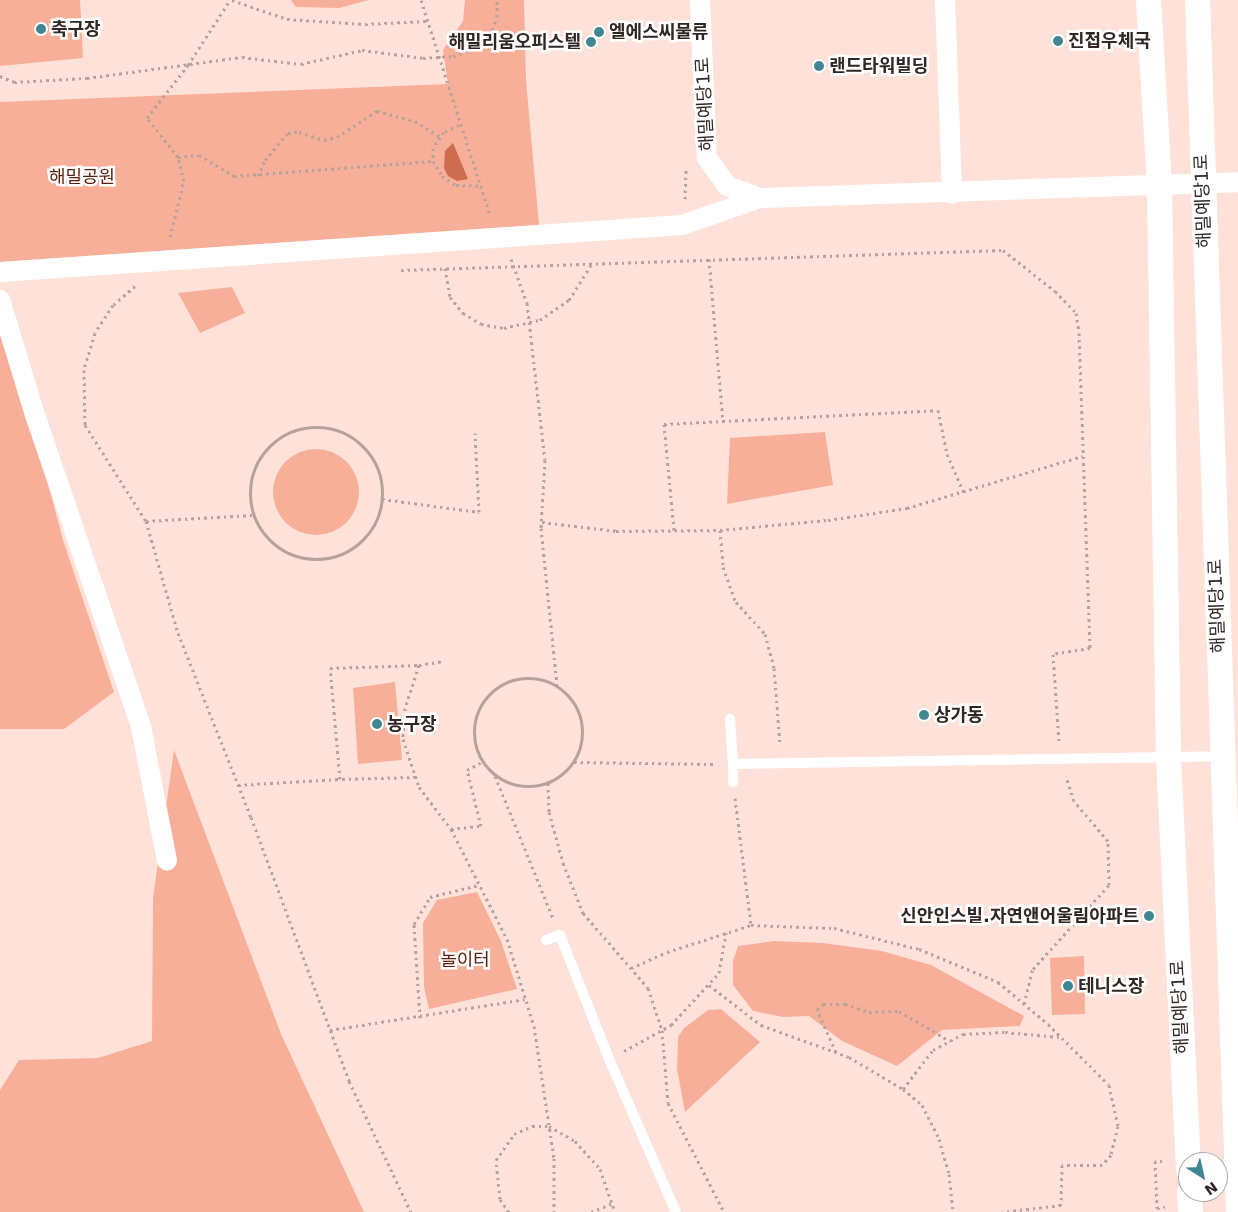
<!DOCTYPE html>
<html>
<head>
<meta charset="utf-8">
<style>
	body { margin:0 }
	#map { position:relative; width:1238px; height:1212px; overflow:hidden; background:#fee2da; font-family:"DejaVu Sans","Noto Sans KR",sans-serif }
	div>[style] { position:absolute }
	.green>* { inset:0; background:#f7af99 }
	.round { border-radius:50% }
	.water>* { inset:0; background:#cd6c4f }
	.path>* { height:3px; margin-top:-1.5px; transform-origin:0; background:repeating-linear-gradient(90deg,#b7a19b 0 2.5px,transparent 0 6.5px) }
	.path>.ring { margin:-1.5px; padding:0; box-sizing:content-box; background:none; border:3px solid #b7a19b; border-radius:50% }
	.service>* { height:10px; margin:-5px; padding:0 5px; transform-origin:5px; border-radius:5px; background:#fff }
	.minor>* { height:20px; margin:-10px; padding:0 10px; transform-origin:10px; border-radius:10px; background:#fff }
	.tertiary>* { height:25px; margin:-12.5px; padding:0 12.5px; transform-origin:12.5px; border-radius:12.5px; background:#fff }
	.dots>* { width:14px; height:14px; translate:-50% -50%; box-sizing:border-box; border:2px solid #fff; border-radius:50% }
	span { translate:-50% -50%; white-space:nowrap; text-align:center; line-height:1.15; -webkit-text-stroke:5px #fff; paint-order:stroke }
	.poi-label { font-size:18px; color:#302623; font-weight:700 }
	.left { translate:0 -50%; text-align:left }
	.right { translate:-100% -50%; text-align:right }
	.street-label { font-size:18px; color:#302623 }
	.park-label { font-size:18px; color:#5d1f0a }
	.north { position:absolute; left:1178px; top:1152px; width:50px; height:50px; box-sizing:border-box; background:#fff; border:1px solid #aca8a7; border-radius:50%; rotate:145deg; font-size:14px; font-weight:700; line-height:20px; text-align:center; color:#302623 }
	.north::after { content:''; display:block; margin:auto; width:18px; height:22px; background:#418692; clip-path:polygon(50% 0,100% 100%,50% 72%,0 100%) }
</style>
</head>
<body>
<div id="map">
	<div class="green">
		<div style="clip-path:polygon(0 0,80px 0,83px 58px,0 66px)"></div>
		<div style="clip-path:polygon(291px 0,369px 0,339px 8px,296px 7px)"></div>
		<div style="clip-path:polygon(465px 0,524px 0,526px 80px,539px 225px,0 262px,0 102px,448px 84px,443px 50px,463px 21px)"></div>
		<div style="clip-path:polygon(232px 287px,245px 313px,200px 333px,178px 293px)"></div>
		<div style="clip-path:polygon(0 302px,63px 540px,114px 692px,64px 729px,0 729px)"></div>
		<div style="clip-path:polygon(825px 432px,833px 485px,727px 504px,730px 438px)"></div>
		<div class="round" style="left:273px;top:449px;width:86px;height:86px"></div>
		<div style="clip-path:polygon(395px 682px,402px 760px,358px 764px,353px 688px)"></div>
		<div style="clip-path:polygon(174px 750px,281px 1034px,364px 1212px,0 1212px,0 1090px,19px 1060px,98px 1058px,152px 1041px,153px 898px)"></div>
		<div style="clip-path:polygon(477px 892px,501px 941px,517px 989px,429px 1009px,424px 987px,423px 923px,437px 900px)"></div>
		<div style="clip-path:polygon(774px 941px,823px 943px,882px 951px,931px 965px,1024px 1016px,1020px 1026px,942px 1030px,897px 1066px,842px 1041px,809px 1016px,783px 1017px,753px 1011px,733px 985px,733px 961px,738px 946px)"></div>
		<div style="clip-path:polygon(1084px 956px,1085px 1014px,1052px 1015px,1050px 958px)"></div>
		<div style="clip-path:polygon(721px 1009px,760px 1042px,685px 1112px,677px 1069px,678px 1037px,684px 1028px,708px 1010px)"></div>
	</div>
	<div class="water">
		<div style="clip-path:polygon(453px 143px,468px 179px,457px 181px,448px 176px,444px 168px,445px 151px)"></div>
	</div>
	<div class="path">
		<div style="left:232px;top:0;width:58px;rotate:19.1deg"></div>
		<div style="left:287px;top:19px;width:78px;rotate:3.7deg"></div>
		<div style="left:365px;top:24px;width:62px;rotate:-2.8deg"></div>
		<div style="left:421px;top:0;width:226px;rotate:72.2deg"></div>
		<div style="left:0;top:76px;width:15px;rotate:23deg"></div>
		<div style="left:14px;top:82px;width:73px;rotate:-3.1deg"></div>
		<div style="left:87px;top:78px;width:156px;rotate:-7.7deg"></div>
		<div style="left:242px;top:57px;width:59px;rotate:6.8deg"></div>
		<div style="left:301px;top:64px;width:63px;rotate:-12.9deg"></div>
		<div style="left:362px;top:50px;width:62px;rotate:7.5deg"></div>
		<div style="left:423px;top:58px;width:30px;rotate:-4deg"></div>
		<div style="left:453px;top:56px;width:23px;rotate:-18deg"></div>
		<div style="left:475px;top:49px;width:20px;rotate:-41deg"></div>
		<div style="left:490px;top:36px;width:20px;rotate:-70deg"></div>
		<div style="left:497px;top:17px;width:17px;rotate:-90deg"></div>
		<div style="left:459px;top:125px;width:17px;rotate:155deg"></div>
		<div style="left:444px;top:132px;width:19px;rotate:125deg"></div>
		<div style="left:433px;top:148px;width:13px;rotate:90deg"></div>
		<div style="left:433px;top:161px;width:17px;rotate:59deg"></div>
		<div style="left:442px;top:176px;width:17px;rotate:33deg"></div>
		<div style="left:456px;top:185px;width:24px;rotate:2deg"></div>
		<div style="left:178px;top:157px;width:21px;rotate:-5deg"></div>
		<div style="left:199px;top:155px;width:41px;rotate:31deg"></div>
		<div style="left:234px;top:176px;width:200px;rotate:-4.3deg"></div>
		<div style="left:258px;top:176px;width:17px;rotate:-66deg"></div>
		<div style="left:265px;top:160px;width:35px;rotate:-50deg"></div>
		<div style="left:288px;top:133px;width:11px;rotate:-5deg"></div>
		<div style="left:299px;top:132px;width:26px;rotate:18deg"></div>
		<div style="left:324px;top:140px;width:13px;rotate:-13deg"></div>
		<div style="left:337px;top:137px;width:48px;rotate:-33deg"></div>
		<div style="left:377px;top:111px;width:39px;rotate:15deg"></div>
		<div style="left:415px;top:121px;width:31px;rotate:32deg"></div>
		<div style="left:685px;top:199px;width:30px;rotate:-88deg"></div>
		<div style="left:170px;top:237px;width:58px;rotate:-76deg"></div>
		<div style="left:184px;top:181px;width:25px;rotate:-104deg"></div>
		<div style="left:178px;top:157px;width:50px;rotate:-128.5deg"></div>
		<div style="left:147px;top:118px;width:67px;rotate:-52.3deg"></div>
		<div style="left:188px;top:65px;width:77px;rotate:-57.1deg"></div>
		<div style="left:511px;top:259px;width:47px;rotate:70deg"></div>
		<div style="left:527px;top:303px;width:158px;rotate:83.5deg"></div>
		<div style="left:545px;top:460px;width:68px;rotate:93.4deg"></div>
		<div style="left:541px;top:528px;width:159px;rotate:84.2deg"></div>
		<div style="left:709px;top:259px;width:163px;rotate:85.1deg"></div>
		<div style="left:445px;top:268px;width:29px;rotate:80deg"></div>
		<div style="left:450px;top:297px;width:21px;rotate:51deg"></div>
		<div style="left:463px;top:313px;width:21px;rotate:31deg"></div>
		<div style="left:481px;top:324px;width:23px;rotate:10deg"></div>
		<div style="left:504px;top:328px;width:37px;rotate:-13deg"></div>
		<div style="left:540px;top:320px;width:35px;rotate:-35deg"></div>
		<div style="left:569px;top:300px;width:41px;rotate:-57.8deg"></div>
		<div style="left:401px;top:270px;width:602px;rotate:-1.9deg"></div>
		<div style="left:1003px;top:250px;width:66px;rotate:38.3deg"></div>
		<div style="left:1055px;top:291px;width:30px;rotate:46deg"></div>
		<div style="left:1076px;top:313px;width:20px;rotate:81deg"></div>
		<div style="left:1079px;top:333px;width:315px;rotate:88deg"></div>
		<div style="left:1090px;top:648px;width:37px;rotate:171deg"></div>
		<div style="left:1053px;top:654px;width:87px;rotate:86.1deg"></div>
		<div style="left:135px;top:286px;width:29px;rotate:139deg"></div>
		<div style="left:113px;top:305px;width:33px;rotate:123deg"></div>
		<div style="left:95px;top:333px;width:39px;rotate:107deg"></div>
		<div style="left:84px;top:370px;width:55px;rotate:89deg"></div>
		<div style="left:85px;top:425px;width:114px;rotate:57.6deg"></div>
		<div style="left:146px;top:521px;width:106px;rotate:-3.2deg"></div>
		<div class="ring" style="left:250px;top:427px;width:129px;height:129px"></div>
		<div style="left:382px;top:499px;width:98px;rotate:7.6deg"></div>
		<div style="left:479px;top:512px;width:79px;rotate:-92.9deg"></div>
		<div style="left:146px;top:521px;width:116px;rotate:74.1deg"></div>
		<div style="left:178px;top:633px;width:198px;rotate:68.4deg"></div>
		<div style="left:251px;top:817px;width:282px;rotate:69.6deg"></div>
		<div style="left:349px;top:1081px;width:145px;rotate:64.7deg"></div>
		<div style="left:542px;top:522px;width:75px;rotate:6.9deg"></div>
		<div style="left:616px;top:531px;width:104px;rotate:-0.6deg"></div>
		<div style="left:720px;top:530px;width:108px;rotate:-5.3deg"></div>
		<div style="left:828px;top:520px;width:80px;rotate:-8.6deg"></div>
		<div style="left:907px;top:508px;width:183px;rotate:-16.5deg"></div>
		<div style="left:674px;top:530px;width:106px;rotate:-95.4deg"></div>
		<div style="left:664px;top:424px;width:274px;rotate:-2.9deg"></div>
		<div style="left:938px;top:410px;width:45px;rotate:78.4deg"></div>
		<div style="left:947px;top:454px;width:43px;rotate:66.4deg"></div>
		<div style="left:720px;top:530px;width:37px;rotate:85deg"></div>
		<div style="left:723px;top:567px;width:37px;rotate:70deg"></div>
		<div style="left:736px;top:602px;width:43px;rotate:47.8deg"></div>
		<div style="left:765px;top:634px;width:35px;rotate:75deg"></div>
		<div style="left:774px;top:668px;width:77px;rotate:85.5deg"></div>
		<div style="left:419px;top:665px;width:45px;rotate:108deg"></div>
		<div style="left:405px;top:708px;width:31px;rotate:94deg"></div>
		<div style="left:403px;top:739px;width:51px;rotate:71.6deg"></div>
		<div style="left:419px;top:787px;width:53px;rotate:52.7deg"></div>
		<div style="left:451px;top:829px;width:30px;rotate:-6deg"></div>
		<div style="left:481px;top:826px;width:58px;rotate:-104deg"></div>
		<div style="left:467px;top:770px;width:17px;rotate:-28deg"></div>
		<div class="ring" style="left:474px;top:678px;width:105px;height:105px"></div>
		<div style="left:574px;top:762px;width:141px;rotate:0.8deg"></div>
		<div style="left:495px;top:776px;width:153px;rotate:67.8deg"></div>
		<div style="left:416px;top:777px;width:76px;rotate:178.5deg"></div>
		<div style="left:340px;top:779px;width:111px;rotate:-95.1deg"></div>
		<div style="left:330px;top:668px;width:89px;rotate:-1.9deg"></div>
		<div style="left:419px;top:665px;width:25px;rotate:-9deg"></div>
		<div style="left:548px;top:783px;width:29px;rotate:88deg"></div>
		<div style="left:549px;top:812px;width:53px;rotate:74.6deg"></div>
		<div style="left:563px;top:863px;width:54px;rotate:68.2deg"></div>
		<div style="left:583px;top:913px;width:99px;rotate:49.1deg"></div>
		<div style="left:648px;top:988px;width:44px;rotate:71.6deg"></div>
		<div style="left:662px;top:1030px;width:73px;rotate:85.3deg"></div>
		<div style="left:668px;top:1103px;width:123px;rotate:62.8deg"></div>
		<div style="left:238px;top:785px;width:102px;rotate:-3.4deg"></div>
		<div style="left:735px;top:798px;width:128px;rotate:82.8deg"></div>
		<div style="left:451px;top:829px;width:123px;rotate:63deg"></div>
		<div style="left:507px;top:939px;width:91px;rotate:72.8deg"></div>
		<div style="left:534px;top:1026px;width:134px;rotate:81.4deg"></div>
		<div style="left:554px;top:1158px;width:54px;rotate:90deg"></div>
		<div style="left:631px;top:968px;width:39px;rotate:-24deg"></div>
		<div style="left:667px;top:952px;width:88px;rotate:-17.8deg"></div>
		<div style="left:751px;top:925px;width:83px;rotate:2.1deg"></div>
		<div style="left:834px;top:928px;width:88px;rotate:13.9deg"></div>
		<div style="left:919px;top:949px;width:86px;rotate:22.7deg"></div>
		<div style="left:998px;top:982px;width:65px;rotate:40deg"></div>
		<div style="left:1048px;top:1024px;width:86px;rotate:45deg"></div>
		<div style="left:1109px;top:1085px;width:42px;rotate:77.6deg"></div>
		<div style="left:1118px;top:1126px;width:30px;rotate:104deg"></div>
		<div style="left:1111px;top:1155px;width:13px;rotate:132deg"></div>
		<div style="left:1102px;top:1165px;width:40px;rotate:180deg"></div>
		<div style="left:1062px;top:1165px;width:40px;rotate:91.4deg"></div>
		<div style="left:1061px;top:1205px;width:59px;rotate:173.2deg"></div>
		<div style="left:709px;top:985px;width:66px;rotate:37.6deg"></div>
		<div style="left:761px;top:1025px;width:94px;rotate:20deg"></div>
		<div style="left:849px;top:1057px;width:63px;rotate:30.7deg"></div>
		<div style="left:903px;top:1089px;width:25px;rotate:40deg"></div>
		<div style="left:922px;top:1105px;width:38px;rotate:63deg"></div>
		<div style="left:939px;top:1139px;width:36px;rotate:74deg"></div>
		<div style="left:949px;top:1174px;width:38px;rotate:84deg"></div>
		<div style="left:1024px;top:1004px;width:36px;rotate:-76deg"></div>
		<div style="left:1033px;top:969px;width:113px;rotate:-47.9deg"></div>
		<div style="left:1109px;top:885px;width:44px;rotate:-91.3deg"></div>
		<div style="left:1108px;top:841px;width:52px;rotate:-130.4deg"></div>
		<div style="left:1074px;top:801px;width:26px;rotate:-108deg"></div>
		<div style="left:420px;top:1018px;width:94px;rotate:-93.7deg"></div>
		<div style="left:414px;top:924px;width:31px;rotate:-59deg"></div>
		<div style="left:430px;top:897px;width:50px;rotate:-13.8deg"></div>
		<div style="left:330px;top:1030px;width:197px;rotate:-9deg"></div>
		<div style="left:624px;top:1051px;width:54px;rotate:-29deg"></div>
		<div style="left:671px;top:1025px;width:71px;rotate:-47.3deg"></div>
		<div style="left:719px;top:973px;width:41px;rotate:-80.1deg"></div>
		<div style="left:836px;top:1052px;width:46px;rotate:-114.3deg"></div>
		<div style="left:817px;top:1010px;width:8px;rotate:-45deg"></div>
		<div style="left:823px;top:1004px;width:22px"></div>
		<div style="left:845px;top:1004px;width:25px;rotate:18deg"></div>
		<div style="left:869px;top:1012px;width:30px;rotate:-2deg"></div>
		<div style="left:899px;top:1011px;width:59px;rotate:30.5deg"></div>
		<div style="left:903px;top:1089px;width:49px;rotate:-52.4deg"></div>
		<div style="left:933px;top:1050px;width:34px;rotate:-28deg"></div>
		<div style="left:963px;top:1034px;width:42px;rotate:-2.7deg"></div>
		<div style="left:1005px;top:1032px;width:54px;rotate:5.3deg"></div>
		<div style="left:1162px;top:1161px;width:7px;rotate:180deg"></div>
		<div style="left:1155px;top:1161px;width:47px;rotate:87.6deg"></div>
		<div style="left:1157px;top:1208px;width:8px;rotate:-7deg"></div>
		<div style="left:509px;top:1212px;width:16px;rotate:-125deg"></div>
		<div style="left:500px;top:1199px;width:39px;rotate:-96deg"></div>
		<div style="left:496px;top:1160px;width:32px;rotate:-55deg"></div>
		<div style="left:514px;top:1134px;width:20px;rotate:-24deg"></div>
		<div style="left:532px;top:1126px;width:17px"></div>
		<div style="left:549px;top:1126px;width:30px;rotate:30deg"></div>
		<div style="left:575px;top:1141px;width:38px;rotate:48deg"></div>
		<div style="left:600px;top:1169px;width:46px;rotate:70.8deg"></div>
		<div style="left:591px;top:1212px;width:24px;rotate:-22deg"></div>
	</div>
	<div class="service">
		<div style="left:730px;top:719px;width:45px;rotate:86.2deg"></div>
		<div style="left:733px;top:764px;width:489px;rotate:-0.9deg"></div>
		<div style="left:733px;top:764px;width:18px;rotate:90deg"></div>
		<div style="left:546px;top:940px;width:15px;rotate:-20deg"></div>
		<div style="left:560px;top:935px;width:133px;rotate:68.4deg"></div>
		<div style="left:609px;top:1059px;width:167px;rotate:66.4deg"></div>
	</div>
	<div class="minor">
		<div style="left:700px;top:0;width:158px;rotate:87.5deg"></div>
		<div style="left:707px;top:158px;width:34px;rotate:54deg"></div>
		<div style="left:727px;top:186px;width:35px;rotate:20deg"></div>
		<div style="left:760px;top:198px;width:478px;rotate:-1.9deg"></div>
		<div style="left:945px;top:0;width:194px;rotate:87.9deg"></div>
		<div style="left:0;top:272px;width:684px;rotate:-3.94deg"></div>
		<div style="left:682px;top:225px;width:83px;rotate:-19.1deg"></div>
		<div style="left:0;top:300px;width:120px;rotate:73.1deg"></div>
		<div style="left:35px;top:415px;width:330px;rotate:71.2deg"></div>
		<div style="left:141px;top:727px;width:136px;rotate:79deg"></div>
	</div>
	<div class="tertiary">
		<div style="left:1148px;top:0;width:186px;rotate:86.6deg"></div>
		<div style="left:1159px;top:186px;width:572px;rotate:89.1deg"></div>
		<div style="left:1168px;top:758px;width:412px;rotate:87.2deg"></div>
		<div style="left:1197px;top:0;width:1213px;rotate:88.06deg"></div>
		<div style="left:1189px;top:1192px;width:20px;rotate:87deg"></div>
	</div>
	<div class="dots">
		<div style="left:41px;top:29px;background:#418692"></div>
		<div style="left:599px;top:32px;background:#418692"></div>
		<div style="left:1058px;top:41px;background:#418692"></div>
		<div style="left:591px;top:42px;background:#418692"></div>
		<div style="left:819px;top:66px;background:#418692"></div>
		<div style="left:924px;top:715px;background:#418692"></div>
		<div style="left:377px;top:724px;background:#418692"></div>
		<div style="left:1149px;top:916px;background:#418692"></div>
		<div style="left:1068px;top:986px;background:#418692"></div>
	</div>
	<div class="poi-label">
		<span class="left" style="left:51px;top:29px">축구장</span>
		<span class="left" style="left:609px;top:32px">엘에스씨물류</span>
		<span class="left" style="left:1068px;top:41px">진접우체국</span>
		<span class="right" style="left:581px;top:42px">해밀리움오피스텔</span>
		<span class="left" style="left:829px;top:66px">랜드타워빌딩</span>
		<span class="left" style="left:934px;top:715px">상가동</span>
		<span class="left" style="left:387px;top:724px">농구장</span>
		<span class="right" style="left:1139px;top:916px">신안인스빌.자연앤어울림아파트</span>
		<span class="left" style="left:1078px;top:986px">테니스장</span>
	</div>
	<div class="street-label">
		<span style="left:705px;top:104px;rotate:-93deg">해밀예당1로</span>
		<span style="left:1203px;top:201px;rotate:-92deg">해밀예당1로</span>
		<span style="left:1217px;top:606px;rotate:-92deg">해밀예당1로</span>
		<span style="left:1180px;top:1007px;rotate:-93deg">해밀예당1로</span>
	</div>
	<div class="park-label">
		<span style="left:82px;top:177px">해밀공원</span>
		<span style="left:465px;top:960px">놀이터</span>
	</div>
	<div class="north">N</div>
</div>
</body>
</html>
